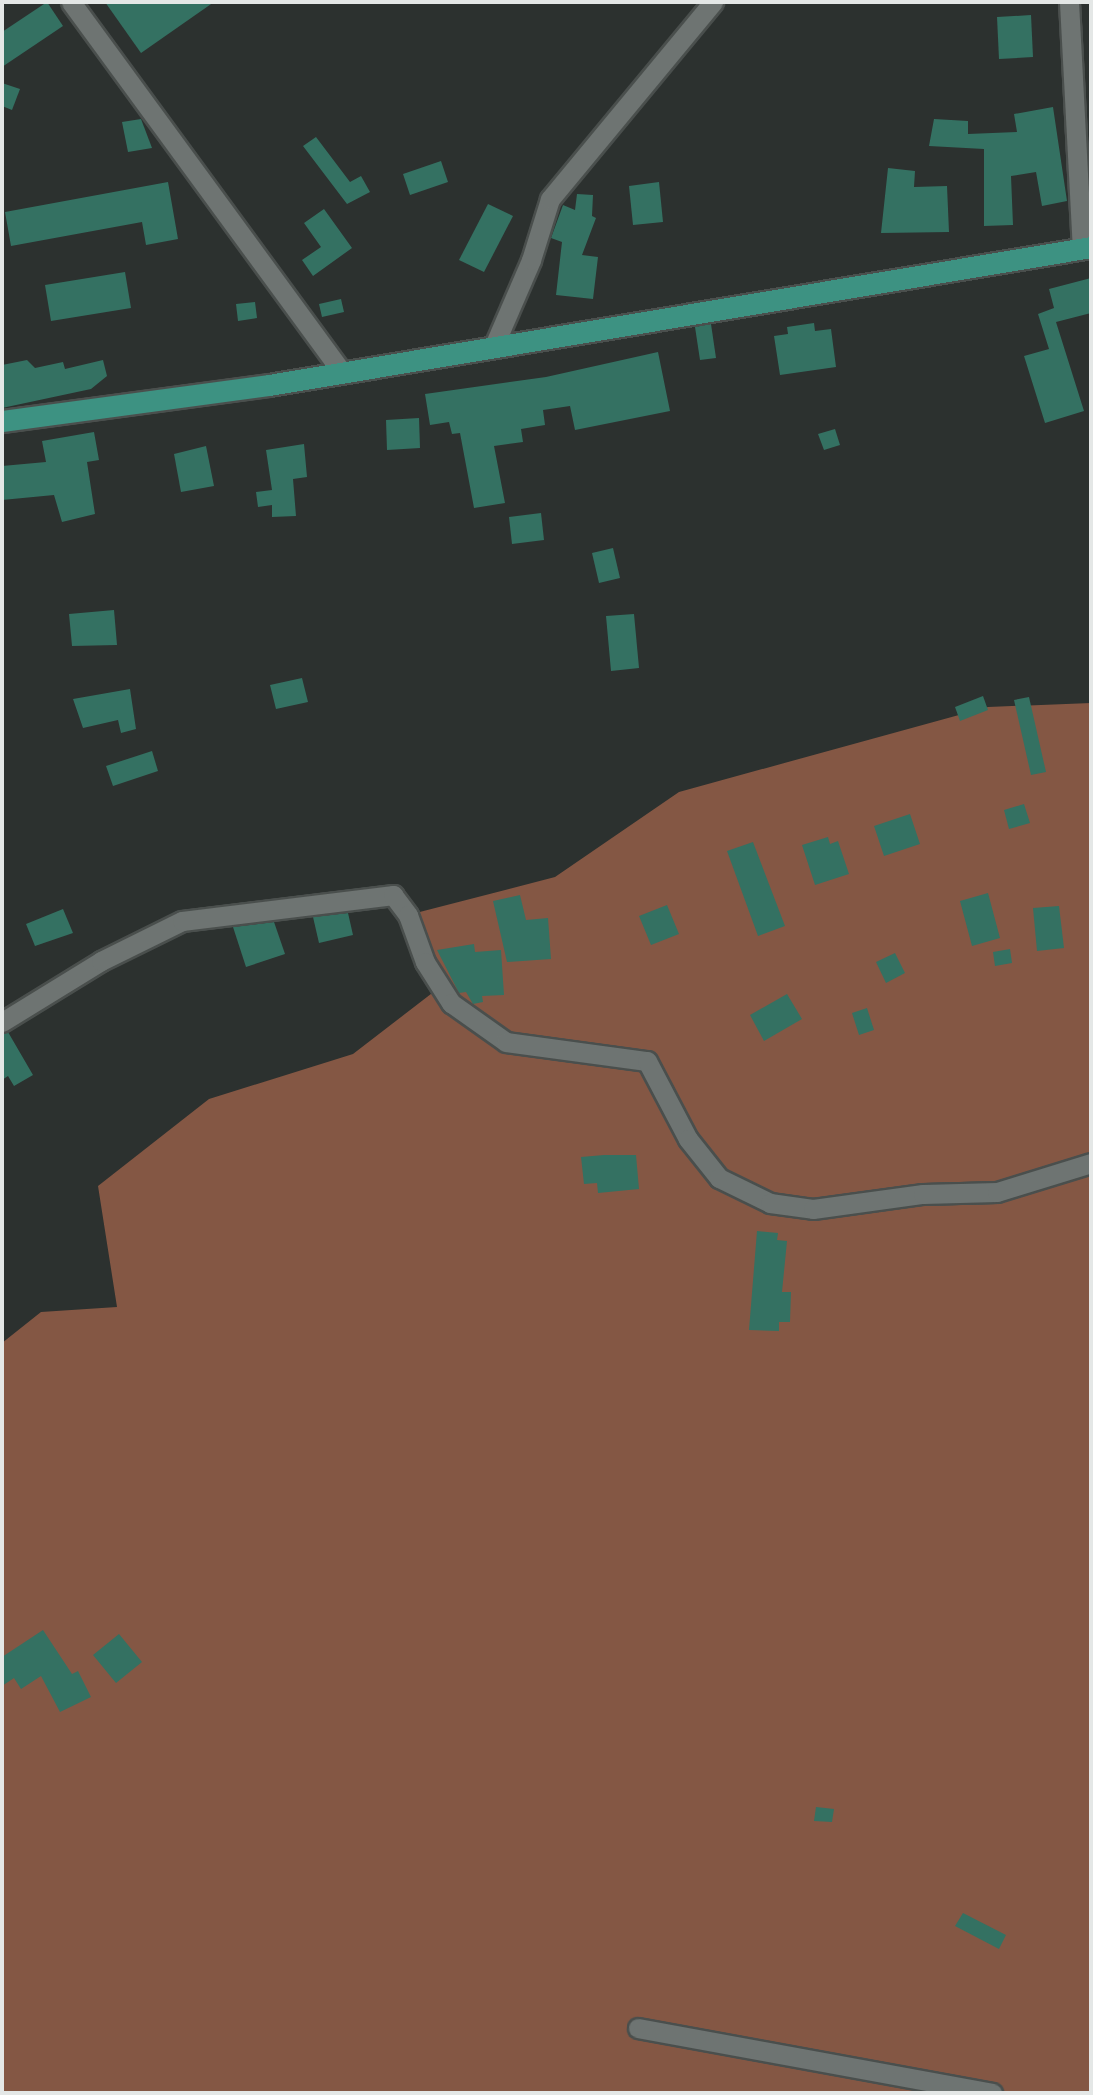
<!DOCTYPE html>
<html>
<head>
<meta charset="utf-8">
<style>
	body { margin:0 }
	#map { position:relative; width:1093px; height:2095px; overflow:hidden; background:#2c312f; font-family:"DM Sans",sans-serif }
	div>[style] { position:absolute }
	.forest>* { inset:0; background:#845744 }
	.building>* { inset:0; background:#347162 }
	.roads { filter:drop-shadow(2px 0 #4a4f4d) drop-shadow(-2px 0 #4a4f4d) drop-shadow(0 2px #4a4f4d) drop-shadow(0 -2px #4a4f4d) }
	.minor>* { height:19px; margin:-9.5px; padding:0 9.5px; transform-origin:9.5px; border-radius:9.5px; background:#6e7472 }
	.major>* { height:21px; margin:-10.5px; padding:0 10.5px; transform-origin:10.5px; border-radius:10.5px; background:#3d9282 }
	span { translate:-50% -50%; white-space:nowrap; text-align:center; line-height:1.15; -webkit-text-stroke:5px #2c312f; paint-order:stroke }
	.frame { position:absolute; inset:0; border:4px solid #e4e7e6; pointer-events:none }
</style>
</head>
<body>
<div id="map">
	<div class="forest">
		<div style="clip-path:polygon(1091px 703px,1091px 2093px,2px 2093px,2px 1343px,41px 1312px,117px 1307px,98px 1186px,209px 1099px,353px 1054px,440px 987px,408px 915px,555px 877px,679px 792px,988px 707px)"></div>
	</div>
	<div class="building">
		<div style="clip-path:polygon(47px 2px,63px 26px,2px 67px,2px 32px)"></div>
		<div style="clip-path:polygon(105px 2px,214px 2px,141px 53px)"></div>
		<div style="clip-path:polygon(1031px 15px,1033px 57px,999px 59px,997px 17px)"></div>
		<div style="clip-path:polygon(2px 83px,20px 89px,12px 110px,2px 106px)"></div>
		<div style="clip-path:polygon(1053px 107px,1067px 201px,1042px 206px,1036px 172px,1011px 176px,1013px 225px,984px 226px,984px 149px,929px 146px,934px 119px,968px 121px,968px 134px,1017px 132px,1014px 114px)"></div>
		<div style="clip-path:polygon(141px 119px,152px 148px,128px 152px,122px 122px)"></div>
		<div style="clip-path:polygon(316px 137px,350px 182px,361px 176px,370px 192px,347px 204px,303px 146px)"></div>
		<div style="clip-path:polygon(441px 161px,448px 182px,410px 195px,403px 174px)"></div>
		<div style="clip-path:polygon(888px 168px,915px 171px,914px 187px,947px 186px,949px 232px,881px 233px)"></div>
		<div style="clip-path:polygon(168px 182px,178px 239px,146px 245px,142px 222px,11px 246px,5px 212px)"></div>
		<div style="clip-path:polygon(659px 182px,663px 222px,633px 225px,629px 186px)"></div>
		<div style="clip-path:polygon(577px 194px,593px 195px,592px 216px,596px 218px,582px 255px,598px 257px,593px 299px,556px 295px,562px 242px,551px 238px,563px 205px,575px 210px)"></div>
		<div style="clip-path:polygon(488px 204px,513px 216px,484px 272px,459px 260px)"></div>
		<div style="clip-path:polygon(324px 209px,352px 248px,313px 276px,302px 260px,321px 247px,304px 223px)"></div>
		<div style="clip-path:polygon(125px 272px,131px 308px,51px 321px,45px 285px)"></div>
		<div style="clip-path:polygon(1091px 278px,1091px 313px,1056px 322px,1084px 411px,1045px 423px,1024px 356px,1049px 349px,1038px 314px,1054px 308px,1049px 289px)"></div>
		<div style="clip-path:polygon(341px 299px,344px 312px,322px 317px,319px 304px)"></div>
		<div style="clip-path:polygon(255px 302px,257px 318px,238px 321px,236px 304px)"></div>
		<div style="clip-path:polygon(814px 323px,815px 331px,831px 329px,836px 367px,780px 375px,774px 336px,788px 334px,787px 327px)"></div>
		<div style="clip-path:polygon(711px 324px,716px 358px,700px 360px,695px 327px)"></div>
		<div style="clip-path:polygon(658px 352px,670px 411px,575px 430px,570px 406px,543px 410px,545px 425px,521px 429px,523px 442px,494px 446px,505px 503px,474px 508px,460px 433px,452px 434px,449px 422px,430px 425px,425px 394px,546px 377px)"></div>
		<div style="clip-path:polygon(27px 360px,35px 368px,63px 362px,65px 369px,103px 360px,107px 376px,91px 389px,2px 408px,2px 365px)"></div>
		<div style="clip-path:polygon(419px 418px,420px 448px,387px 450px,386px 420px)"></div>
		<div style="clip-path:polygon(835px 429px,840px 445px,824px 450px,818px 434px)"></div>
		<div style="clip-path:polygon(94px 432px,99px 460px,87px 462px,95px 514px,62px 522px,54px 495px,2px 500px,2px 466px,46px 462px,42px 441px)"></div>
		<div style="clip-path:polygon(304px 444px,307px 477px,293px 479px,296px 516px,272px 517px,272px 505px,258px 507px,256px 492px,272px 490px,266px 450px)"></div>
		<div style="clip-path:polygon(206px 446px,214px 486px,181px 492px,174px 454px)"></div>
		<div style="clip-path:polygon(541px 513px,544px 540px,512px 544px,509px 517px)"></div>
		<div style="clip-path:polygon(613px 548px,620px 578px,599px 583px,592px 553px)"></div>
		<div style="clip-path:polygon(114px 610px,117px 645px,72px 646px,69px 614px)"></div>
		<div style="clip-path:polygon(634px 614px,639px 668px,611px 671px,606px 616px)"></div>
		<div style="clip-path:polygon(302px 678px,308px 702px,276px 709px,270px 685px)"></div>
		<div style="clip-path:polygon(130px 689px,136px 729px,121px 733px,118px 720px,83px 728px,73px 699px)"></div>
		<div style="clip-path:polygon(983px 696px,988px 710px,960px 721px,955px 707px)"></div>
		<div style="clip-path:polygon(1029px 697px,1046px 772px,1031px 775px,1014px 700px)"></div>
		<div style="clip-path:polygon(152px 751px,158px 771px,113px 786px,106px 766px)"></div>
		<div style="clip-path:polygon(1024px 804px,1030px 823px,1009px 829px,1004px 810px)"></div>
		<div style="clip-path:polygon(910px 814px,920px 844px,884px 856px,874px 826px)"></div>
		<div style="clip-path:polygon(828px 837px,830px 844px,838px 841px,849px 874px,815px 885px,802px 845px)"></div>
		<div style="clip-path:polygon(753px 842px,785px 926px,758px 936px,727px 851px)"></div>
		<div style="clip-path:polygon(988px 893px,1000px 938px,972px 946px,960px 901px)"></div>
		<div style="clip-path:polygon(520px 895px,526px 920px,548px 918px,551px 959px,507px 962px,493px 901px)"></div>
		<div style="clip-path:polygon(667px 905px,679px 934px,651px 945px,639px 916px)"></div>
		<div style="clip-path:polygon(1059px 906px,1064px 948px,1037px 951px,1033px 908px)"></div>
		<div style="clip-path:polygon(63px 909px,73px 933px,35px 946px,26px 924px)"></div>
		<div style="clip-path:polygon(348px 913px,353px 935px,319px 943px,313px 917px)"></div>
		<div style="clip-path:polygon(274px 922px,285px 954px,246px 967px,233px 927px)"></div>
		<div style="clip-path:polygon(474px 944px,475px 952px,501px 950px,504px 995px,482px 996px,483px 1002px,473px 1004px,466px 992px,459px 993px,437px 950px)"></div>
		<div style="clip-path:polygon(1010px 949px,1012px 963px,995px 966px,993px 952px)"></div>
		<div style="clip-path:polygon(895px 953px,905px 973px,886px 983px,876px 962px)"></div>
		<div style="clip-path:polygon(787px 994px,802px 1019px,764px 1041px,750px 1015px)"></div>
		<div style="clip-path:polygon(867px 1008px,874px 1030px,859px 1035px,852px 1013px)"></div>
		<div style="clip-path:polygon(8px 1032px,33px 1075px,14px 1086px,8px 1076px,2px 1080px,2px 1034px)"></div>
		<div style="clip-path:polygon(604px 1155px,636px 1155px,639px 1189px,598px 1193px,597px 1183px,584px 1184px,581px 1157px)"></div>
		<div style="clip-path:polygon(757px 1231px,778px 1233px,777px 1240px,787px 1241px,782px 1292px,791px 1292px,790px 1322px,779px 1322px,779px 1331px,749px 1330px)"></div>
		<div style="clip-path:polygon(43px 1630px,72px 1674px,78px 1671px,91px 1697px,60px 1712px,41px 1676px,21px 1689px,14px 1678px,2px 1686px,2px 1657px)"></div>
		<div style="clip-path:polygon(119px 1634px,142px 1662px,116px 1683px,93px 1655px)"></div>
		<div style="clip-path:polygon(816px 1807px,834px 1809px,832px 1822px,814px 1821px)"></div>
		<div style="clip-path:polygon(963px 1913px,1006px 1935px,999px 1949px,955px 1926px)"></div>
	</div>
	<div class="roads">
		<div class="minor">
			<div style="left:71px;top:2px;width:457px;rotate:53.8deg"></div>
			<div style="left:1069px;top:2px;width:247px;rotate:87deg"></div>
			<div style="left:493px;top:348px;width:96px;rotate:-66.6deg"></div>
			<div style="left:531px;top:260px;width:64px;rotate:-72.7deg"></div>
			<div style="left:550px;top:199px;width:256px;rotate:-50.4deg"></div>
			<div style="left:2px;top:1022px;width:116px;rotate:-31.6deg"></div>
			<div style="left:101px;top:961px;width:90px;rotate:-26.3deg"></div>
			<div style="left:182px;top:921px;width:213px;rotate:-7deg"></div>
			<div style="left:393px;top:895px;width:25px;rotate:53deg"></div>
			<div style="left:408px;top:915px;width:50px;rotate:70.1deg"></div>
			<div style="left:425px;top:962px;width:49px;rotate:57.6deg"></div>
			<div style="left:451px;top:1003px;width:67px;rotate:35.3deg"></div>
			<div style="left:506px;top:1042px;width:142px;rotate:7.7deg"></div>
			<div style="left:647px;top:1061px;width:88px;rotate:62.3deg"></div>
			<div style="left:688px;top:1139px;width:50px;rotate:51.5deg"></div>
			<div style="left:719px;top:1178px;width:57px;rotate:26.1deg"></div>
			<div style="left:770px;top:1203px;width:43px;rotate:7.9deg"></div>
			<div style="left:813px;top:1209px;width:111px;rotate:-7.8deg"></div>
			<div style="left:923px;top:1194px;width:74px;rotate:-1.5deg"></div>
			<div style="left:997px;top:1192px;width:98px;rotate:-17.1deg"></div>
			<div style="left:638px;top:2028px;width:360px;rotate:10.4deg"></div>
		</div>
		<div class="major">
			<div style="left:2px;top:421px;width:269px;rotate:-7.7deg"></div>
			<div style="left:269px;top:385px;width:834px;rotate:-9.53deg"></div>
		</div>
	</div>
	<div class="frame"></div>
</div>
</body>
</html>
